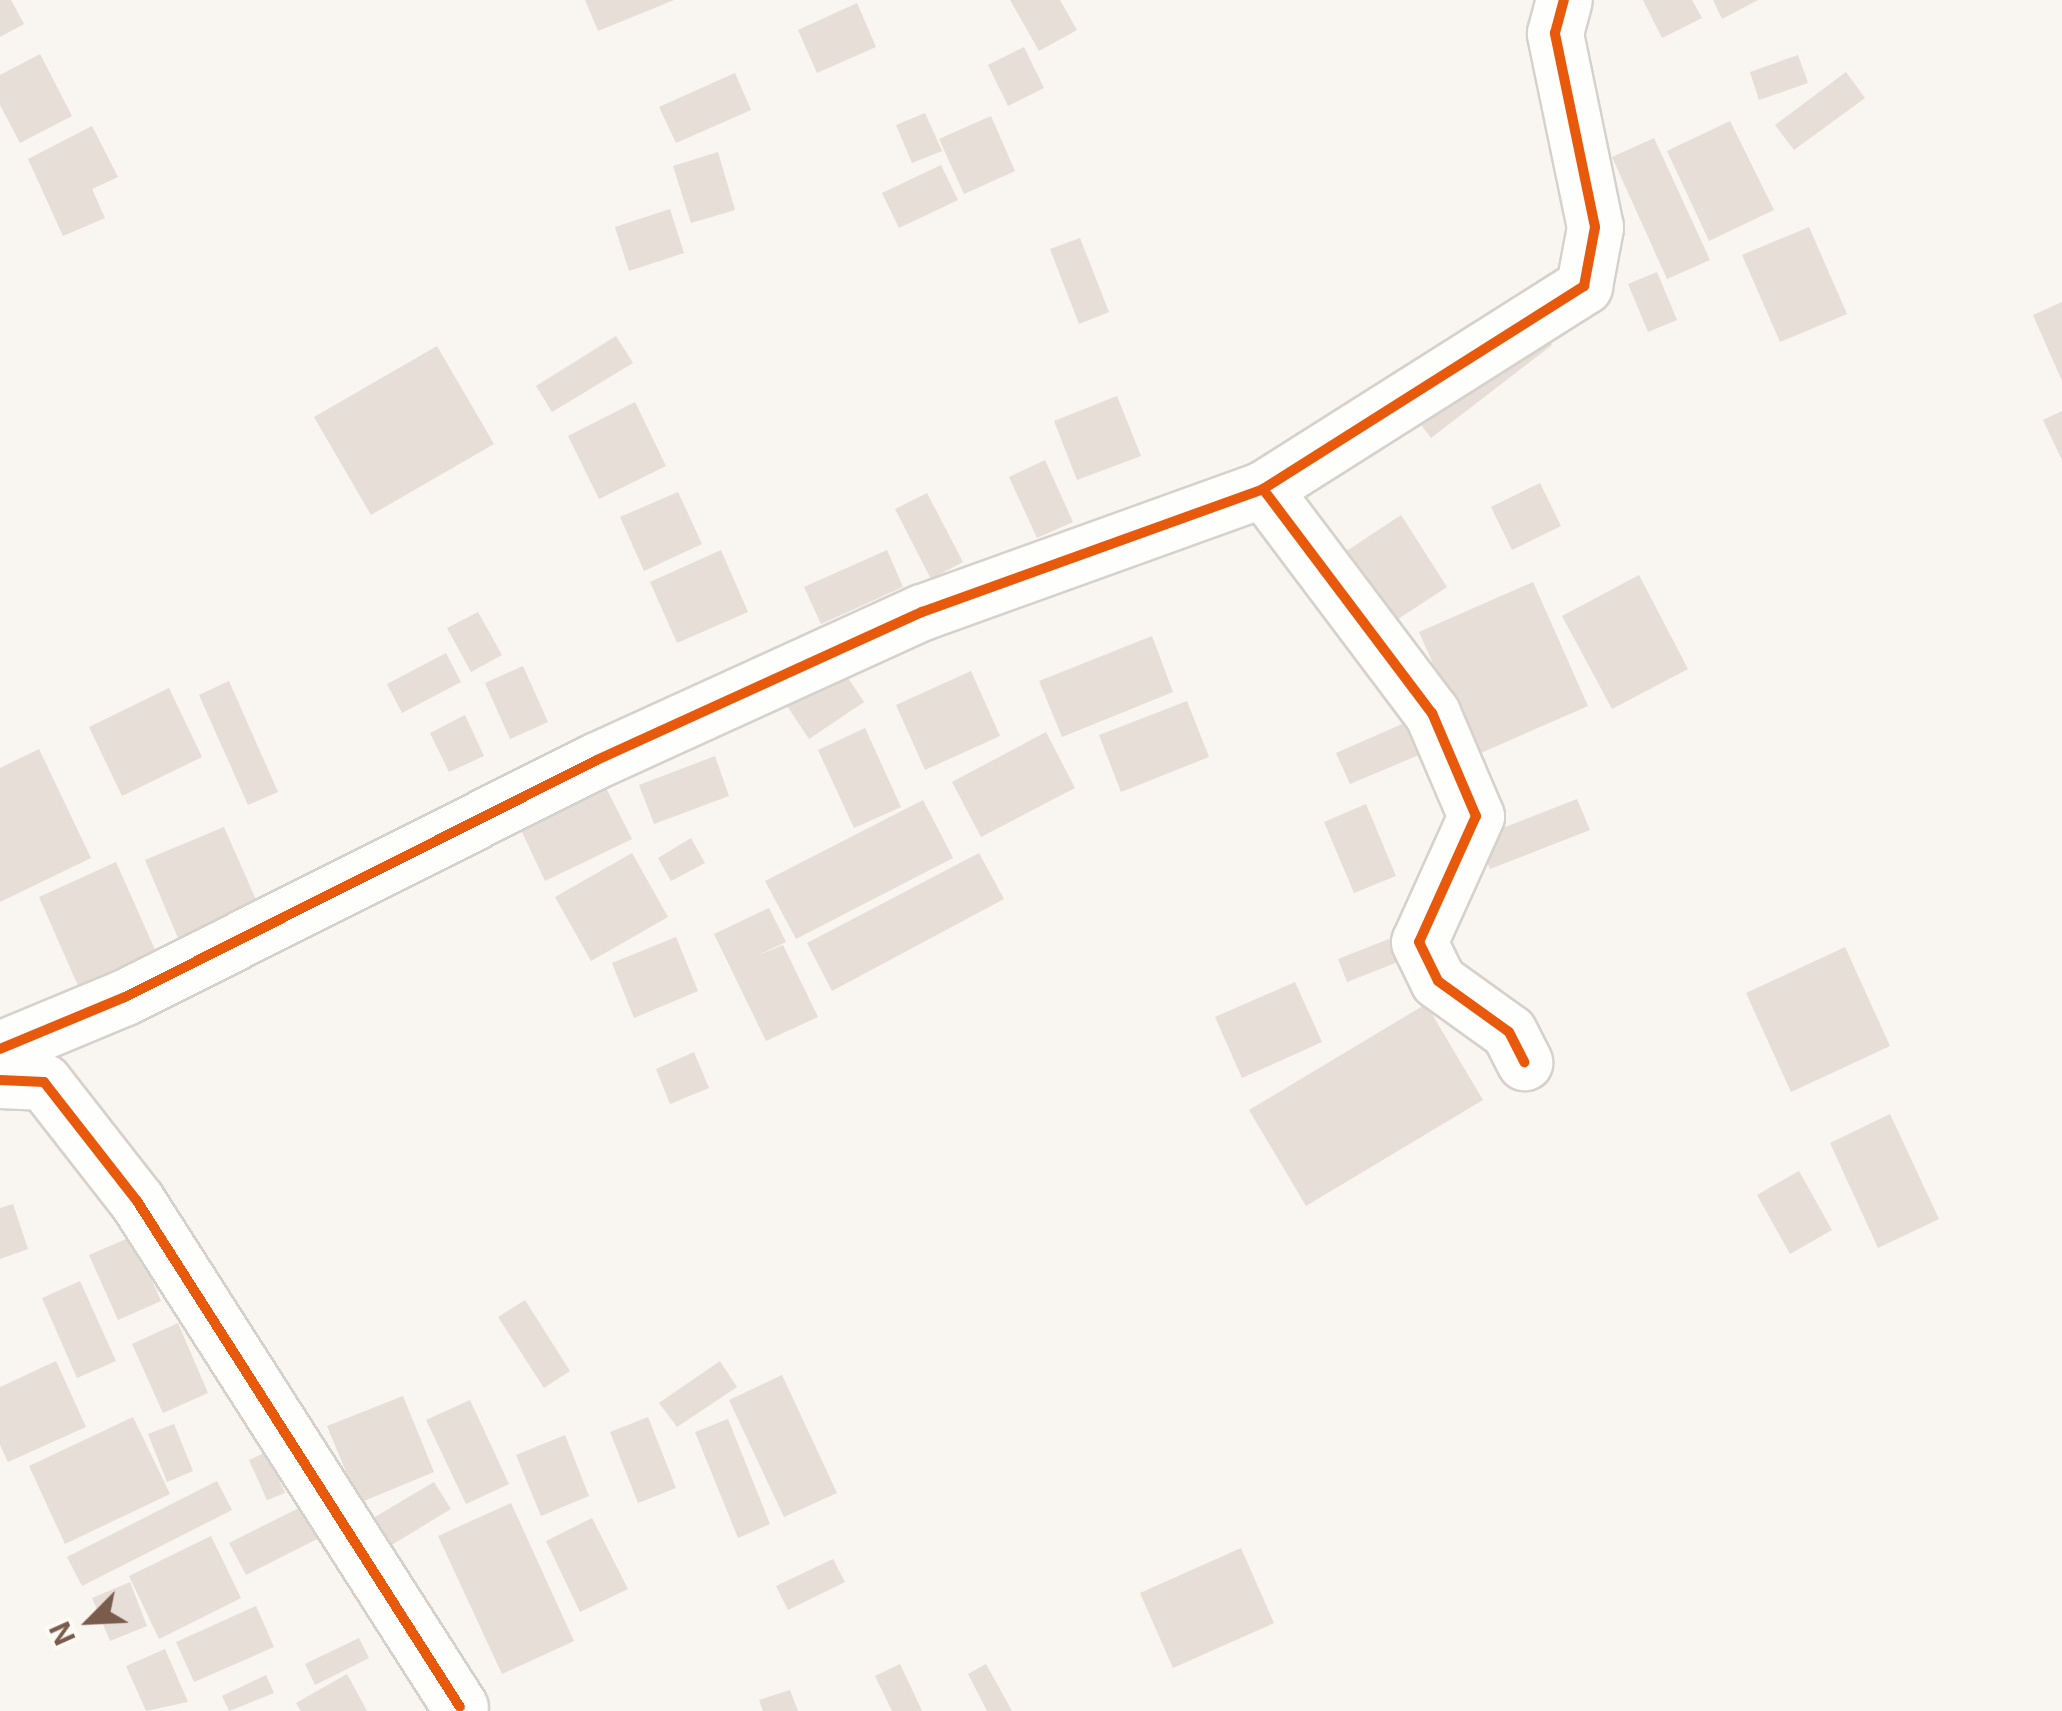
<!DOCTYPE html>
<html>
<head>
<meta charset="utf-8">
<style>
	body { margin:0 }
	#map { position:relative; width:2062px; height:1711px; overflow:hidden; background:#f9f5f0; font-family:Inter,sans-serif }
	div>[style] { position:absolute }
	.building>* { inset:0; background:#e6ded7 }
	.roads { filter:drop-shadow(2px 0 #d7d1cb) drop-shadow(-2px 0 #d7d1cb) drop-shadow(0 2px #d7d1cb) drop-shadow(0 -2px #d7d1cb) }
	.street>* { height:55px; margin:-27.5px; padding:0 27.5px; transform-origin:27.5px; border-radius:27.5px; background:#fefefd }
	.cycleway>* { height:10px; margin:-5px; padding:0 5px; transform-origin:5px; border-radius:5px; background:#e8590c }
	span { translate:-50% -50%; white-space:nowrap; text-align:center; line-height:1.15; -webkit-text-stroke:8px #fffaf3; paint-order:stroke }
	.north { position:absolute; left:40px; top:1571px; width:100px; height:100px; -webkit-text-stroke:8px #fffaf3; paint-order:stroke; rotate:246deg; font-size:28px; font-weight:700; line-height:40px; text-align:center; color:#7a5c4d }
	.north::after { content:''; display:block; margin:auto; width:35px; height:45px; background:#7a5c4d; clip-path:polygon(50% 0,100% 100%,50% 72%,0 100%) }
</style>
</head>
<body>
<div id="map">
	<div class="building">
		<div style="clip-path:polygon(0 0,11px 0,24px 24px,0 37px)"></div>
		<div style="clip-path:polygon(585px 0,674px 0,598px 31px)"></div>
		<div style="clip-path:polygon(1010px 0,1060px 0,1077px 30px,1039px 51px)"></div>
		<div style="clip-path:polygon(1643px 0,1692px 0,1702px 18px,1662px 38px)"></div>
		<div style="clip-path:polygon(1713px 0,1758px 0,1722px 19px)"></div>
		<div style="clip-path:polygon(857px 3px,876px 47px,817px 73px,798px 30px)"></div>
		<div style="clip-path:polygon(1024px 47px,1044px 88px,1008px 106px,988px 65px)"></div>
		<div style="clip-path:polygon(40px 54px,72px 116px,20px 143px,0 105px,0 75px)"></div>
		<div style="clip-path:polygon(1798px 55px,1808px 83px,1759px 100px,1750px 72px)"></div>
		<div style="clip-path:polygon(1846px 72px,1865px 98px,1794px 150px,1775px 125px)"></div>
		<div style="clip-path:polygon(735px 73px,751px 110px,676px 143px,659px 107px)"></div>
		<div style="clip-path:polygon(925px 113px,942px 151px,912px 163px,896px 125px)"></div>
		<div style="clip-path:polygon(991px 116px,1015px 171px,964px 194px,939px 139px)"></div>
		<div style="clip-path:polygon(1730px 121px,1774px 210px,1709px 241px,1667px 151px)"></div>
		<div style="clip-path:polygon(92px 126px,118px 177px,92px 189px,105px 218px,63px 236px,28px 159px)"></div>
		<div style="clip-path:polygon(1654px 138px,1710px 260px,1667px 279px,1612px 157px)"></div>
		<div style="clip-path:polygon(718px 152px,735px 210px,691px 223px,673px 166px)"></div>
		<div style="clip-path:polygon(941px 165px,958px 200px,899px 228px,882px 193px)"></div>
		<div style="clip-path:polygon(670px 209px,684px 253px,629px 271px,615px 227px)"></div>
		<div style="clip-path:polygon(1809px 227px,1847px 314px,1780px 342px,1742px 255px)"></div>
		<div style="clip-path:polygon(1080px 238px,1109px 312px,1079px 324px,1050px 249px)"></div>
		<div style="clip-path:polygon(1657px 272px,1677px 320px,1648px 332px,1628px 284px)"></div>
		<div style="clip-path:polygon(2062px 302px,2062px 381px,2033px 315px)"></div>
		<div style="clip-path:polygon(1538px 326px,1552px 345px,1431px 438px,1416px 418px)"></div>
		<div style="clip-path:polygon(616px 336px,633px 363px,552px 412px,536px 386px)"></div>
		<div style="clip-path:polygon(437px 346px,494px 444px,371px 515px,314px 417px)"></div>
		<div style="clip-path:polygon(1117px 396px,1141px 456px,1077px 480px,1054px 421px)"></div>
		<div style="clip-path:polygon(635px 402px,666px 466px,599px 499px,568px 436px)"></div>
		<div style="clip-path:polygon(2062px 411px,2062px 460px,2043px 420px)"></div>
		<div style="clip-path:polygon(1045px 460px,1073px 522px,1037px 538px,1009px 477px)"></div>
		<div style="clip-path:polygon(1540px 483px,1561px 526px,1512px 550px,1491px 507px)"></div>
		<div style="clip-path:polygon(678px 492px,702px 544px,644px 571px,620px 517px)"></div>
		<div style="clip-path:polygon(927px 493px,963px 562px,931px 579px,895px 509px)"></div>
		<div style="clip-path:polygon(1401px 515px,1447px 587px,1392px 623px,1345px 552px)"></div>
		<div style="clip-path:polygon(721px 550px,748px 612px,677px 643px,650px 582px)"></div>
		<div style="clip-path:polygon(887px 550px,903px 587px,821px 624px,804px 587px)"></div>
		<div style="clip-path:polygon(1639px 575px,1688px 669px,1612px 709px,1562px 616px)"></div>
		<div style="clip-path:polygon(1533px 582px,1588px 706px,1474px 756px,1419px 632px)"></div>
		<div style="clip-path:polygon(478px 612px,502px 655px,471px 672px,447px 628px)"></div>
		<div style="clip-path:polygon(1152px 636px,1173px 692px,1062px 737px,1039px 681px)"></div>
		<div style="clip-path:polygon(446px 653px,461px 682px,402px 713px,387px 684px)"></div>
		<div style="clip-path:polygon(836px 660px,864px 702px,809px 739px,781px 697px)"></div>
		<div style="clip-path:polygon(523px 666px,548px 722px,510px 739px,485px 683px)"></div>
		<div style="clip-path:polygon(971px 671px,1000px 736px,925px 770px,896px 705px)"></div>
		<div style="clip-path:polygon(229px 681px,278px 792px,248px 805px,199px 695px)"></div>
		<div style="clip-path:polygon(169px 688px,202px 757px,122px 796px,89px 727px)"></div>
		<div style="clip-path:polygon(1187px 701px,1209px 757px,1121px 792px,1099px 735px)"></div>
		<div style="clip-path:polygon(465px 715px,484px 756px,449px 772px,430px 733px)"></div>
		<div style="clip-path:polygon(1418px 717px,1431px 750px,1350px 784px,1336px 753px)"></div>
		<div style="clip-path:polygon(865px 728px,901px 807px,854px 828px,818px 750px)"></div>
		<div style="clip-path:polygon(1046px 732px,1075px 788px,981px 837px,952px 782px)"></div>
		<div style="clip-path:polygon(39px 749px,91px 858px,0 902px,0 768px)"></div>
		<div style="clip-path:polygon(715px 756px,729px 796px,654px 824px,639px 785px)"></div>
		<div style="clip-path:polygon(598px 772px,632px 839px,545px 881px,513px 813px)"></div>
		<div style="clip-path:polygon(1577px 799px,1590px 830px,1490px 869px,1477px 838px)"></div>
		<div style="clip-path:polygon(923px 800px,953px 858px,796px 939px,765px 881px)"></div>
		<div style="clip-path:polygon(1366px 804px,1396px 876px,1354px 893px,1324px 822px)"></div>
		<div style="clip-path:polygon(224px 827px,261px 911px,181px 945px,145px 860px)"></div>
		<div style="clip-path:polygon(691px 838px,705px 863px,671px 881px,658px 858px)"></div>
		<div style="clip-path:polygon(632px 853px,668px 917px,591px 961px,555px 897px)"></div>
		<div style="clip-path:polygon(979px 853px,1004px 899px,832px 991px,807px 943px)"></div>
		<div style="clip-path:polygon(116px 862px,164px 970px,86px 1004px,39px 897px)"></div>
		<div style="clip-path:polygon(769px 908px,786px 942px,754px 957px,783px 945px,818px 1017px,766px 1041px,714px 934px)"></div>
		<div style="clip-path:polygon(676px 937px,698px 991px,634px 1018px,612px 963px)"></div>
		<div style="clip-path:polygon(1394px 937px,1403px 960px,1347px 982px,1338px 959px)"></div>
		<div style="clip-path:polygon(1845px 947px,1890px 1046px,1791px 1092px,1746px 993px)"></div>
		<div style="clip-path:polygon(1295px 982px,1322px 1042px,1242px 1078px,1215px 1017px)"></div>
		<div style="clip-path:polygon(1426px 1004px,1483px 1100px,1306px 1206px,1249px 1110px)"></div>
		<div style="clip-path:polygon(694px 1052px,709px 1088px,670px 1104px,656px 1069px)"></div>
		<div style="clip-path:polygon(1890px 1114px,1939px 1219px,1878px 1248px,1830px 1143px)"></div>
		<div style="clip-path:polygon(1799px 1171px,1832px 1230px,1790px 1254px,1757px 1195px)"></div>
		<div style="clip-path:polygon(13px 1204px,28px 1249px,0 1259px,0 1208px)"></div>
		<div style="clip-path:polygon(133px 1236px,161px 1301px,118px 1320px,89px 1255px)"></div>
		<div style="clip-path:polygon(80px 1281px,116px 1361px,77px 1378px,42px 1298px)"></div>
		<div style="clip-path:polygon(525px 1300px,570px 1371px,544px 1388px,498px 1317px)"></div>
		<div style="clip-path:polygon(178px 1323px,208px 1393px,163px 1413px,132px 1344px)"></div>
		<div style="clip-path:polygon(56px 1361px,86px 1427px,8px 1462px,0 1445px,0 1387px)"></div>
		<div style="clip-path:polygon(720px 1361px,737px 1387px,677px 1427px,659px 1403px)"></div>
		<div style="clip-path:polygon(782px 1375px,837px 1493px,784px 1517px,729px 1400px)"></div>
		<div style="clip-path:polygon(403px 1396px,434px 1472px,359px 1503px,327px 1426px)"></div>
		<div style="clip-path:polygon(470px 1400px,509px 1484px,466px 1504px,426px 1420px)"></div>
		<div style="clip-path:polygon(133px 1417px,170px 1494px,65px 1544px,29px 1466px)"></div>
		<div style="clip-path:polygon(648px 1417px,676px 1488px,638px 1503px,610px 1432px)"></div>
		<div style="clip-path:polygon(728px 1419px,770px 1524px,738px 1538px,695px 1432px)"></div>
		<div style="clip-path:polygon(174px 1424px,193px 1471px,167px 1482px,148px 1434px)"></div>
		<div style="clip-path:polygon(565px 1435px,589px 1496px,541px 1516px,516px 1455px)"></div>
		<div style="clip-path:polygon(267px 1452px,285px 1493px,267px 1500px,249px 1460px)"></div>
		<div style="clip-path:polygon(217px 1481px,232px 1510px,82px 1586px,67px 1557px)"></div>
		<div style="clip-path:polygon(434px 1482px,451px 1509px,380px 1552px,363px 1524px)"></div>
		<div style="clip-path:polygon(511px 1503px,574px 1641px,502px 1674px,438px 1536px)"></div>
		<div style="clip-path:polygon(307px 1504px,323px 1536px,246px 1575px,229px 1543px)"></div>
		<div style="clip-path:polygon(592px 1518px,628px 1589px,580px 1612px,546px 1541px)"></div>
		<div style="clip-path:polygon(211px 1536px,241px 1598px,159px 1639px,129px 1576px)"></div>
		<div style="clip-path:polygon(1241px 1548px,1274px 1623px,1173px 1668px,1140px 1593px)"></div>
		<div style="clip-path:polygon(833px 1559px,845px 1582px,788px 1610px,776px 1586px)"></div>
		<div style="clip-path:polygon(130px 1582px,147px 1626px,110px 1641px,92px 1598px)"></div>
		<div style="clip-path:polygon(256px 1606px,274px 1647px,194px 1682px,176px 1642px)"></div>
		<div style="clip-path:polygon(359px 1638px,369px 1658px,315px 1685px,305px 1664px)"></div>
		<div style="clip-path:polygon(165px 1649px,188px 1702px,146px 1711px,126px 1666px)"></div>
		<div style="clip-path:polygon(900px 1664px,922px 1711px,892px 1711px,875px 1676px)"></div>
		<div style="clip-path:polygon(986px 1664px,1012px 1711px,987px 1711px,968px 1674px)"></div>
		<div style="clip-path:polygon(347px 1674px,367px 1711px,301px 1711px,296px 1703px)"></div>
		<div style="clip-path:polygon(266px 1675px,274px 1693px,229px 1711px,222px 1696px)"></div>
		<div style="clip-path:polygon(790px 1690px,798px 1711px,763px 1711px,759px 1700px)"></div>
	</div>
	<div class="roads">
		<div class="street">
			<div style="left:1263px;top:489px;width:281px;rotate:53deg"></div>
			<div style="left:1432px;top:713px;width:112px;rotate:66.9deg"></div>
			<div style="left:1476px;top:816px;width:138px;rotate:114.3deg"></div>
			<div style="left:1419px;top:942px;width:43px;rotate:64deg"></div>
			<div style="left:1438px;top:981px;width:87px;rotate:35.7deg"></div>
			<div style="left:1509px;top:1032px;width:34px;rotate:63deg"></div>
			<div style="left:0;top:1049px;width:135px;rotate:-22.6deg"></div>
			<div style="left:125px;top:997px;width:528px;rotate:-26.66deg"></div>
			<div style="left:597px;top:760px;width:357px;rotate:-24.5deg"></div>
			<div style="left:922px;top:612px;width:363px;rotate:-19.8deg"></div>
			<div style="left:1263px;top:489px;width:380px;rotate:-32.3deg"></div>
			<div style="left:1584px;top:286px;width:60px;rotate:-79.4deg"></div>
			<div style="left:1595px;top:227px;width:198px;rotate:-101.7deg"></div>
			<div style="left:1555px;top:33px;width:34px;rotate:-75deg"></div>
			<div style="left:0;top:1080px;width:44px;rotate:2.6deg"></div>
			<div style="left:44px;top:1082px;width:151px;rotate:52deg"></div>
			<div style="left:137px;top:1201px;width:600px;rotate:57.45deg"></div>
		</div>
	</div>
	<div class="cycleway">
		<div style="left:1263px;top:489px;width:281px;rotate:53deg"></div>
		<div style="left:1432px;top:713px;width:112px;rotate:66.9deg"></div>
		<div style="left:1476px;top:816px;width:138px;rotate:114.3deg"></div>
		<div style="left:1419px;top:942px;width:43px;rotate:64deg"></div>
		<div style="left:1438px;top:981px;width:87px;rotate:35.7deg"></div>
		<div style="left:1509px;top:1032px;width:34px;rotate:63deg"></div>
		<div style="left:0;top:1049px;width:135px;rotate:-22.6deg"></div>
		<div style="left:125px;top:997px;width:528px;rotate:-26.66deg"></div>
		<div style="left:597px;top:760px;width:357px;rotate:-24.5deg"></div>
		<div style="left:922px;top:612px;width:363px;rotate:-19.8deg"></div>
		<div style="left:1263px;top:489px;width:380px;rotate:-32.3deg"></div>
		<div style="left:1584px;top:286px;width:60px;rotate:-79.4deg"></div>
		<div style="left:1595px;top:227px;width:198px;rotate:-101.7deg"></div>
		<div style="left:1555px;top:33px;width:34px;rotate:-75deg"></div>
		<div style="left:0;top:1080px;width:44px;rotate:2.6deg"></div>
		<div style="left:44px;top:1082px;width:151px;rotate:52deg"></div>
		<div style="left:137px;top:1201px;width:600px;rotate:57.45deg"></div>
	</div>
	<div class="north">N</div>
</div>
</body>
</html>
